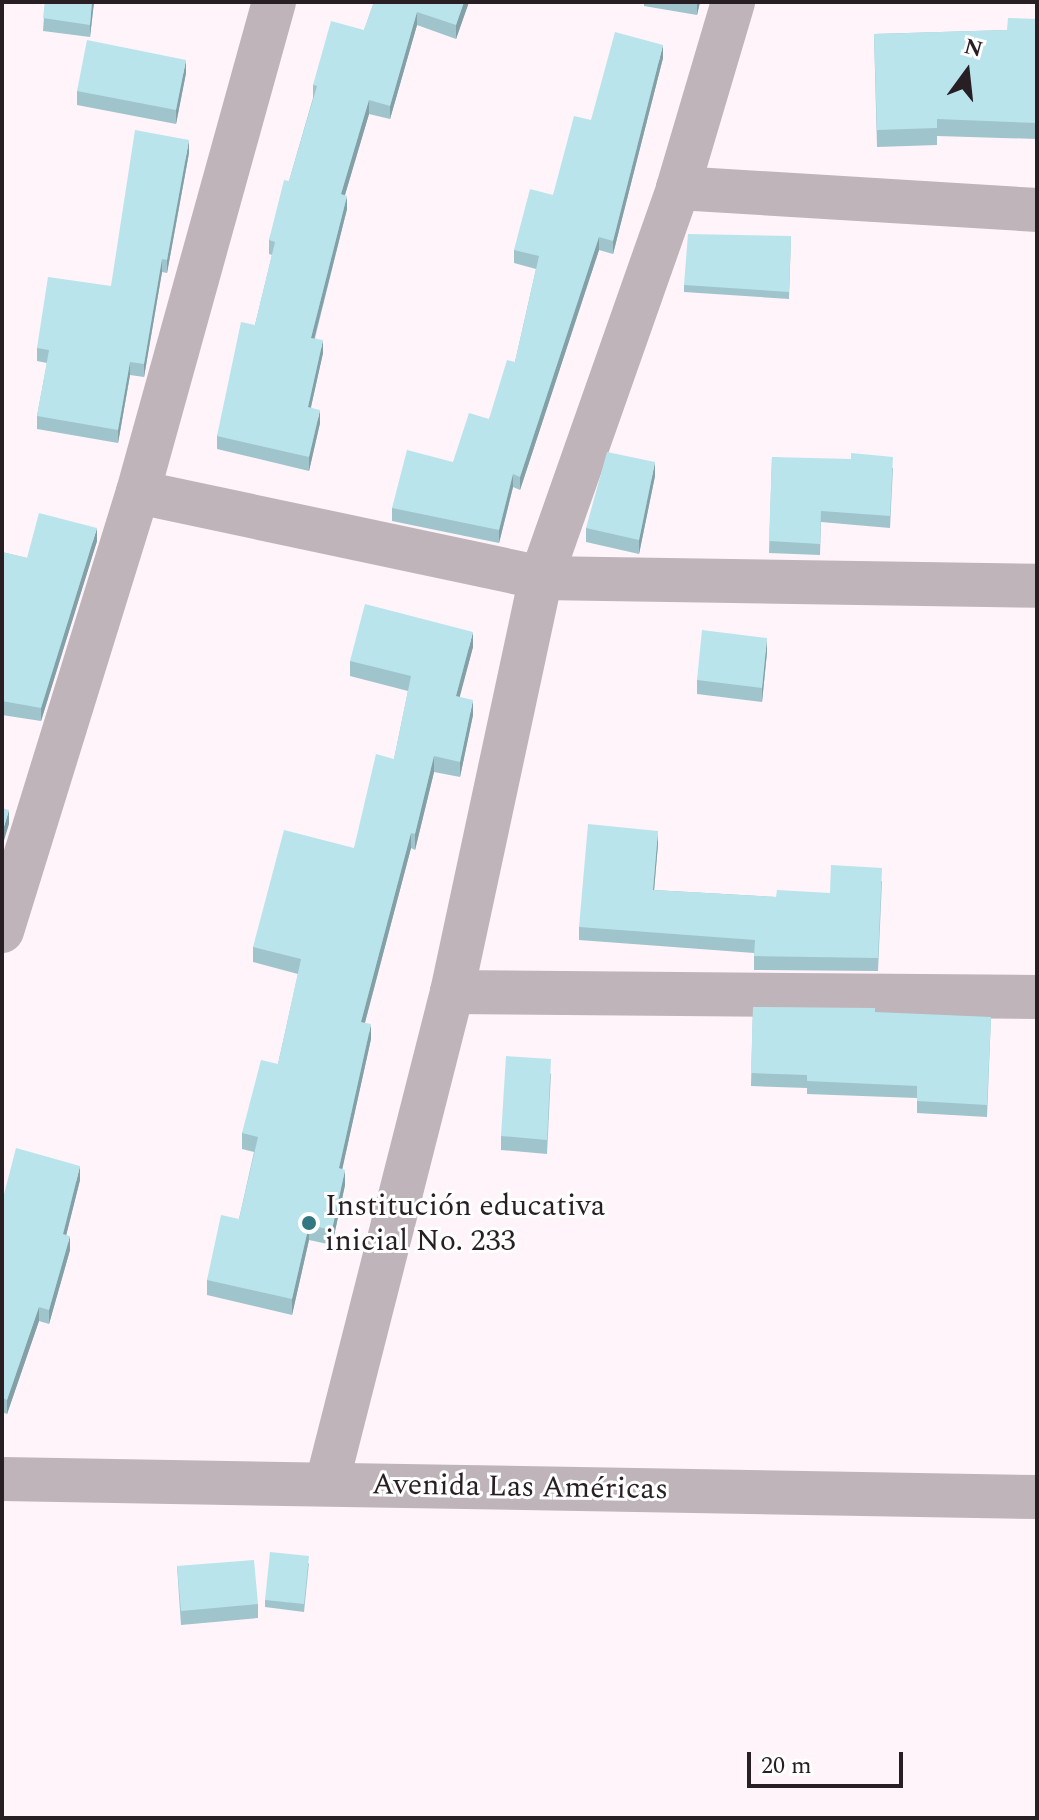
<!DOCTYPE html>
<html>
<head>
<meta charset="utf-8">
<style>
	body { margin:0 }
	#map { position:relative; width:1039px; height:1820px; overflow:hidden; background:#fef4fa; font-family:Spectral,serif }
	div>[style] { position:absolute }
	.minor>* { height:44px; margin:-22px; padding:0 22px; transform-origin:22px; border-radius:22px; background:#bfb4ba }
	.wall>* { inset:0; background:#9fc4cb }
	.shaded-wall>* { inset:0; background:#82a0a5 }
	.building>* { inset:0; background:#b9e4ec }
	.dots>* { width:22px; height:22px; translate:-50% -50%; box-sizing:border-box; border:4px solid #fff; border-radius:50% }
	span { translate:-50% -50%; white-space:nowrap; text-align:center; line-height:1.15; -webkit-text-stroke:6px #fff; paint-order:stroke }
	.poi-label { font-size:30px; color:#281f25 }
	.left { translate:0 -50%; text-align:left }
	.street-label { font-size:30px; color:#281f25 }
	.frame { position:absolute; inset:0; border:4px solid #281f25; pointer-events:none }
	.north { position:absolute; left:927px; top:32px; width:80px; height:80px; -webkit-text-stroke:6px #fff; paint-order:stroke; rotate:15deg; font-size:22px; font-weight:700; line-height:32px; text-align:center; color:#281f25 }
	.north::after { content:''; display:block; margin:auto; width:28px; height:36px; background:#281f25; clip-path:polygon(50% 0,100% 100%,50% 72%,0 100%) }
	.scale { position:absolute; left:747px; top:1752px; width:156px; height:36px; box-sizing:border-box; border:4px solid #281f25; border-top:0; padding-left:10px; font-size:24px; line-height:28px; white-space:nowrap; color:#281f25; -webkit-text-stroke:6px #fff; paint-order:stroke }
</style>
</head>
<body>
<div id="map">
	<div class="minor">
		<div style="left:678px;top:188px;width:360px;rotate:3.5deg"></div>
		<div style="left:138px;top:492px;width:412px;rotate:12deg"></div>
		<div style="left:541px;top:578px;width:496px;rotate:0.9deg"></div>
		<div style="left:2px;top:931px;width:460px;rotate:-72.8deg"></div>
		<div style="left:138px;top:492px;width:509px;rotate:-74.49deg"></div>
		<div style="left:452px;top:992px;width:585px;rotate:0.49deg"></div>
		<div style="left:2px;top:1479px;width:1035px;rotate:1deg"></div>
		<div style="left:327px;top:1483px;width:507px;rotate:-75.72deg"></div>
		<div style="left:452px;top:992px;width:423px;rotate:-77.9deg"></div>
		<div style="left:541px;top:578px;width:413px;rotate:-70.6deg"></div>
		<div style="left:678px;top:188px;width:194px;rotate:-73.5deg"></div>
	</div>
	<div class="wall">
		<div style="clip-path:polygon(45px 2px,94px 2px,90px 37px,43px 31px)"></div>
		<div style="clip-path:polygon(374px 2px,469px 2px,456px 39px,417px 25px,390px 119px,369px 114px,345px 195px,347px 209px,315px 338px,323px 353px,311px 407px,320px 423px,309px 471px,217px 449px,217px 436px,255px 325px,272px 255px,269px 254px,269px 240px,289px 181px,313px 98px,313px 85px,364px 30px)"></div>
		<div style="clip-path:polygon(644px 2px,700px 2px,697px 15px,644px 6px)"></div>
		<div style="clip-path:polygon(1037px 19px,1037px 139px,937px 136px,937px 145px,877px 147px,874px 34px,1007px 30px)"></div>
		<div style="clip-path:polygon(663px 58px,613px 254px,599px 250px,520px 490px,513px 487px,499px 543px,392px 521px,392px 508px,453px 462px,489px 419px,515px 362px,536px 269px,514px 263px,514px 250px,553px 195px,591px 120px)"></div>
		<div style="clip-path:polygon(186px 73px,176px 124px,77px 105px,77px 91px)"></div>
		<div style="clip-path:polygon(189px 153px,167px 273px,162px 272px,144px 377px,130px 375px,118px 443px,37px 429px,37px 416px,47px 363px,37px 361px,37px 348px,111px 286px)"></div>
		<div style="clip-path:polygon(791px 236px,789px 299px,684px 292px,684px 285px)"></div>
		<div style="clip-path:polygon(772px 457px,893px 468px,890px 528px,821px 522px,820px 555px,769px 553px)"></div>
		<div style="clip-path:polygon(655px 476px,639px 554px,586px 542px,586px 528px)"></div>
		<div style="clip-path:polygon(97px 541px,41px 721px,2px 715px,2px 552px,27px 558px)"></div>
		<div style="clip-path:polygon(473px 647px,459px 697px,473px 715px,460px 777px,434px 772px,415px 850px,411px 848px,365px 1023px,371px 1039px,342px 1169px,345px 1185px,332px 1245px,309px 1240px,292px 1315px,207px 1295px,207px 1280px,239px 1219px,254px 1152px,242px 1149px,242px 1133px,278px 1064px,298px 974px,253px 962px,253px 947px,354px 848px,394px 759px,408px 691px,350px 676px,350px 661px)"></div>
		<div style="clip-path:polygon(767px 652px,762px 702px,697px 694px,697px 680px)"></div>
		<div style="clip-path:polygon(658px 844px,654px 890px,776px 897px,830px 893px,882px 881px,878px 971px,754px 970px,754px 953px,579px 940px,579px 927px)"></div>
		<div style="clip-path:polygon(753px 1007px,991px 1017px,987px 1117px,917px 1113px,917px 1098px,807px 1094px,807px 1088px,751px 1086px)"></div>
		<div style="clip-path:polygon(551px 1073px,547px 1154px,501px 1150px,501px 1136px)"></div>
		<div style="clip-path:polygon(80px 1180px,66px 1235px,70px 1250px,49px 1324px,39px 1321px,7px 1414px,2px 1412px,2px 1202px)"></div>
		<div style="clip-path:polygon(309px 1563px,304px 1612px,265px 1607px,265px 1600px)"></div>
		<div style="clip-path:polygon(177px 1566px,258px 1604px,258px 1618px,181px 1625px)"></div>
	</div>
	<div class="shaded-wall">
		<div style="clip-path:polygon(92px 2px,94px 2px,90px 37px,90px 25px)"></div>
		<div style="clip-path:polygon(464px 2px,469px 2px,456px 39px,456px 25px)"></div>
		<div style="clip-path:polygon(697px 2px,700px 2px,697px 15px)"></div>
		<div style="clip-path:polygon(417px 12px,417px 25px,390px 119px,390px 106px)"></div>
		<div style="clip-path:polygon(663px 45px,663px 58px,613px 254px,613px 241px)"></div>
		<div style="clip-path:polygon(186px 60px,186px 73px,176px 124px,176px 110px)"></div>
		<div style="clip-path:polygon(369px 100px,369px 114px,341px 208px,341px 194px)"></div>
		<div style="clip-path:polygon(189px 140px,189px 153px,167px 273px,167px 260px)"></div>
		<div style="clip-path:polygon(347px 196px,347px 209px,311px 351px,311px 338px)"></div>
		<div style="clip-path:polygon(599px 237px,599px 250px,520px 490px,520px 477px)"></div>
		<div style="clip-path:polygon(162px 259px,162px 272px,144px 377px,144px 364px)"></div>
		<div style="clip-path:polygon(323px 340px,323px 353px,308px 420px,308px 407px)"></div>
		<div style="clip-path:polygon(130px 362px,130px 375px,118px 443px,118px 430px)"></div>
		<div style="clip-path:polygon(320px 410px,320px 423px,309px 471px,309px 457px)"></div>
		<div style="clip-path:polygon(655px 462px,655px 476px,639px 554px,639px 540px)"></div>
		<div style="clip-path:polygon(513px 474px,513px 487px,499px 543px,499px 530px)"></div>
		<div style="clip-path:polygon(97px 528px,97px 541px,41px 721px,41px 708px)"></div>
		<div style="clip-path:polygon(473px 632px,473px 647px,456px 711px,456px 696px)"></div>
		<div style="clip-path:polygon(767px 638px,767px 652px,762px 702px,762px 688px)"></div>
		<div style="clip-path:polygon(473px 700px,473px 715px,460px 777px,460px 762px)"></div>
		<div style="clip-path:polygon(434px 756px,434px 772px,415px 850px,415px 834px)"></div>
		<div style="clip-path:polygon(9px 810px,9px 824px,2px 847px,2px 833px)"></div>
		<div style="clip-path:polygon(658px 831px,658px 844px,653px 903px,653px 890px)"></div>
		<div style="clip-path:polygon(411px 833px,411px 848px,361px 1037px,361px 1022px)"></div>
		<div style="clip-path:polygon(371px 1024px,371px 1039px,339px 1184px,339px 1168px)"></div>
		<div style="clip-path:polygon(80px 1166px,80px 1180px,63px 1248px,63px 1234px)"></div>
		<div style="clip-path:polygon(345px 1170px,345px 1185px,332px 1245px,332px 1230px)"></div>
		<div style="clip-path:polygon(309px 1225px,309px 1240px,292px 1315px,292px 1299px)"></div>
		<div style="clip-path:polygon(70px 1236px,70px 1250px,49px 1324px,49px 1310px)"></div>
		<div style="clip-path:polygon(39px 1307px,39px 1321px,7px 1414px,7px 1400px)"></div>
	</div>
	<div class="building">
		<div style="clip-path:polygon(45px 2px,92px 2px,90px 25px,43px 18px)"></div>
		<div style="clip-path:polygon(374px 2px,464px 2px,456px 25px,417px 12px,390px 106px,369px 100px,341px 194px,347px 196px,311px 338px,323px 340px,308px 407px,320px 410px,309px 457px,217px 436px,241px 322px,255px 325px,275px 242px,269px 240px,284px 180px,289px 181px,317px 86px,313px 85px,331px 21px,364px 30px)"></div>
		<div style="clip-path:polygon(1008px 18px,1037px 19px,1037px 123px,937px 119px,937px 128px,877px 130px,874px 34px,1007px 30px)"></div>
		<div style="clip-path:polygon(615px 32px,663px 45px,613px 241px,599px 237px,520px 477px,513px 474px,499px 530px,392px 508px,407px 450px,453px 462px,469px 413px,489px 419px,507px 360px,515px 362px,539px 256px,514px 250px,530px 189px,553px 195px,574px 116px,591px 120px)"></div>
		<div style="clip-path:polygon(87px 40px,186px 60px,176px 110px,77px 91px)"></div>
		<div style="clip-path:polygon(135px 130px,189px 140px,167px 260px,162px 259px,144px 364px,130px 362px,118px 430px,37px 416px,49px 350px,37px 348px,48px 277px,111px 286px)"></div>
		<div style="clip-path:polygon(688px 234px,791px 236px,789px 292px,684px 285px)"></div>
		<div style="clip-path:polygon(607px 452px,655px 462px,639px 540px,586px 528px)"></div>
		<div style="clip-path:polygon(851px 453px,893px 457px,890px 516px,821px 511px,820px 544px,769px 541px,772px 457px,851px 459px)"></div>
		<div style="clip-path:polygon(39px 513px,97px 528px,41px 708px,2px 701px,2px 552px,27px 558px)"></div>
		<div style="clip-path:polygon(365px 604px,473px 632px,456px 696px,473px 700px,460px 762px,434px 756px,415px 834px,411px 833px,361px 1022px,371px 1024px,339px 1168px,345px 1170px,332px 1230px,309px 1225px,292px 1299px,207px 1280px,221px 1215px,239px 1219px,258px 1137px,242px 1133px,261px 1060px,278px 1064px,301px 959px,253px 947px,284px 830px,354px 848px,376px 754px,394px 759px,411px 676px,350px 661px)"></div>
		<div style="clip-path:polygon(702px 630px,767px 638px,762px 688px,697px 680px)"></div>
		<div style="clip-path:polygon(2px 808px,9px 810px,2px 833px)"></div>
		<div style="clip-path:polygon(588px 824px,658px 831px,653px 890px,776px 897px,777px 890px,830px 893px,831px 865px,882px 868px,878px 958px,754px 956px,755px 940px,579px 927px)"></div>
		<div style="clip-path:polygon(753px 1007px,875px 1008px,875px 1012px,991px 1017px,987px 1105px,917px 1101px,917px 1086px,807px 1081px,807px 1075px,751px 1073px)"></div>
		<div style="clip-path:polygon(506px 1056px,551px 1059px,547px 1140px,501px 1136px)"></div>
		<div style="clip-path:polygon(16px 1148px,80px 1166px,63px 1234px,70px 1236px,49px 1310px,39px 1307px,7px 1400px,2px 1398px,2px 1202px)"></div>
		<div style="clip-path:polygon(270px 1552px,309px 1556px,304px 1604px,265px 1600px)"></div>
		<div style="clip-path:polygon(254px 1560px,258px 1604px,181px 1611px,177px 1566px)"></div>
	</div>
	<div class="dots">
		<div style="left:309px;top:1223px;background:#317883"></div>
	</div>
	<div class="poi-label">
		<span class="left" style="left:325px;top:1223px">Institución educativa<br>inicial No. 233</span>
	</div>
	<div class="street-label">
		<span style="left:520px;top:1487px;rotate:1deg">Avenida Las Américas</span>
	</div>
	<div class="frame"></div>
	<div class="north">N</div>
	<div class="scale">20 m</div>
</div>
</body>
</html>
